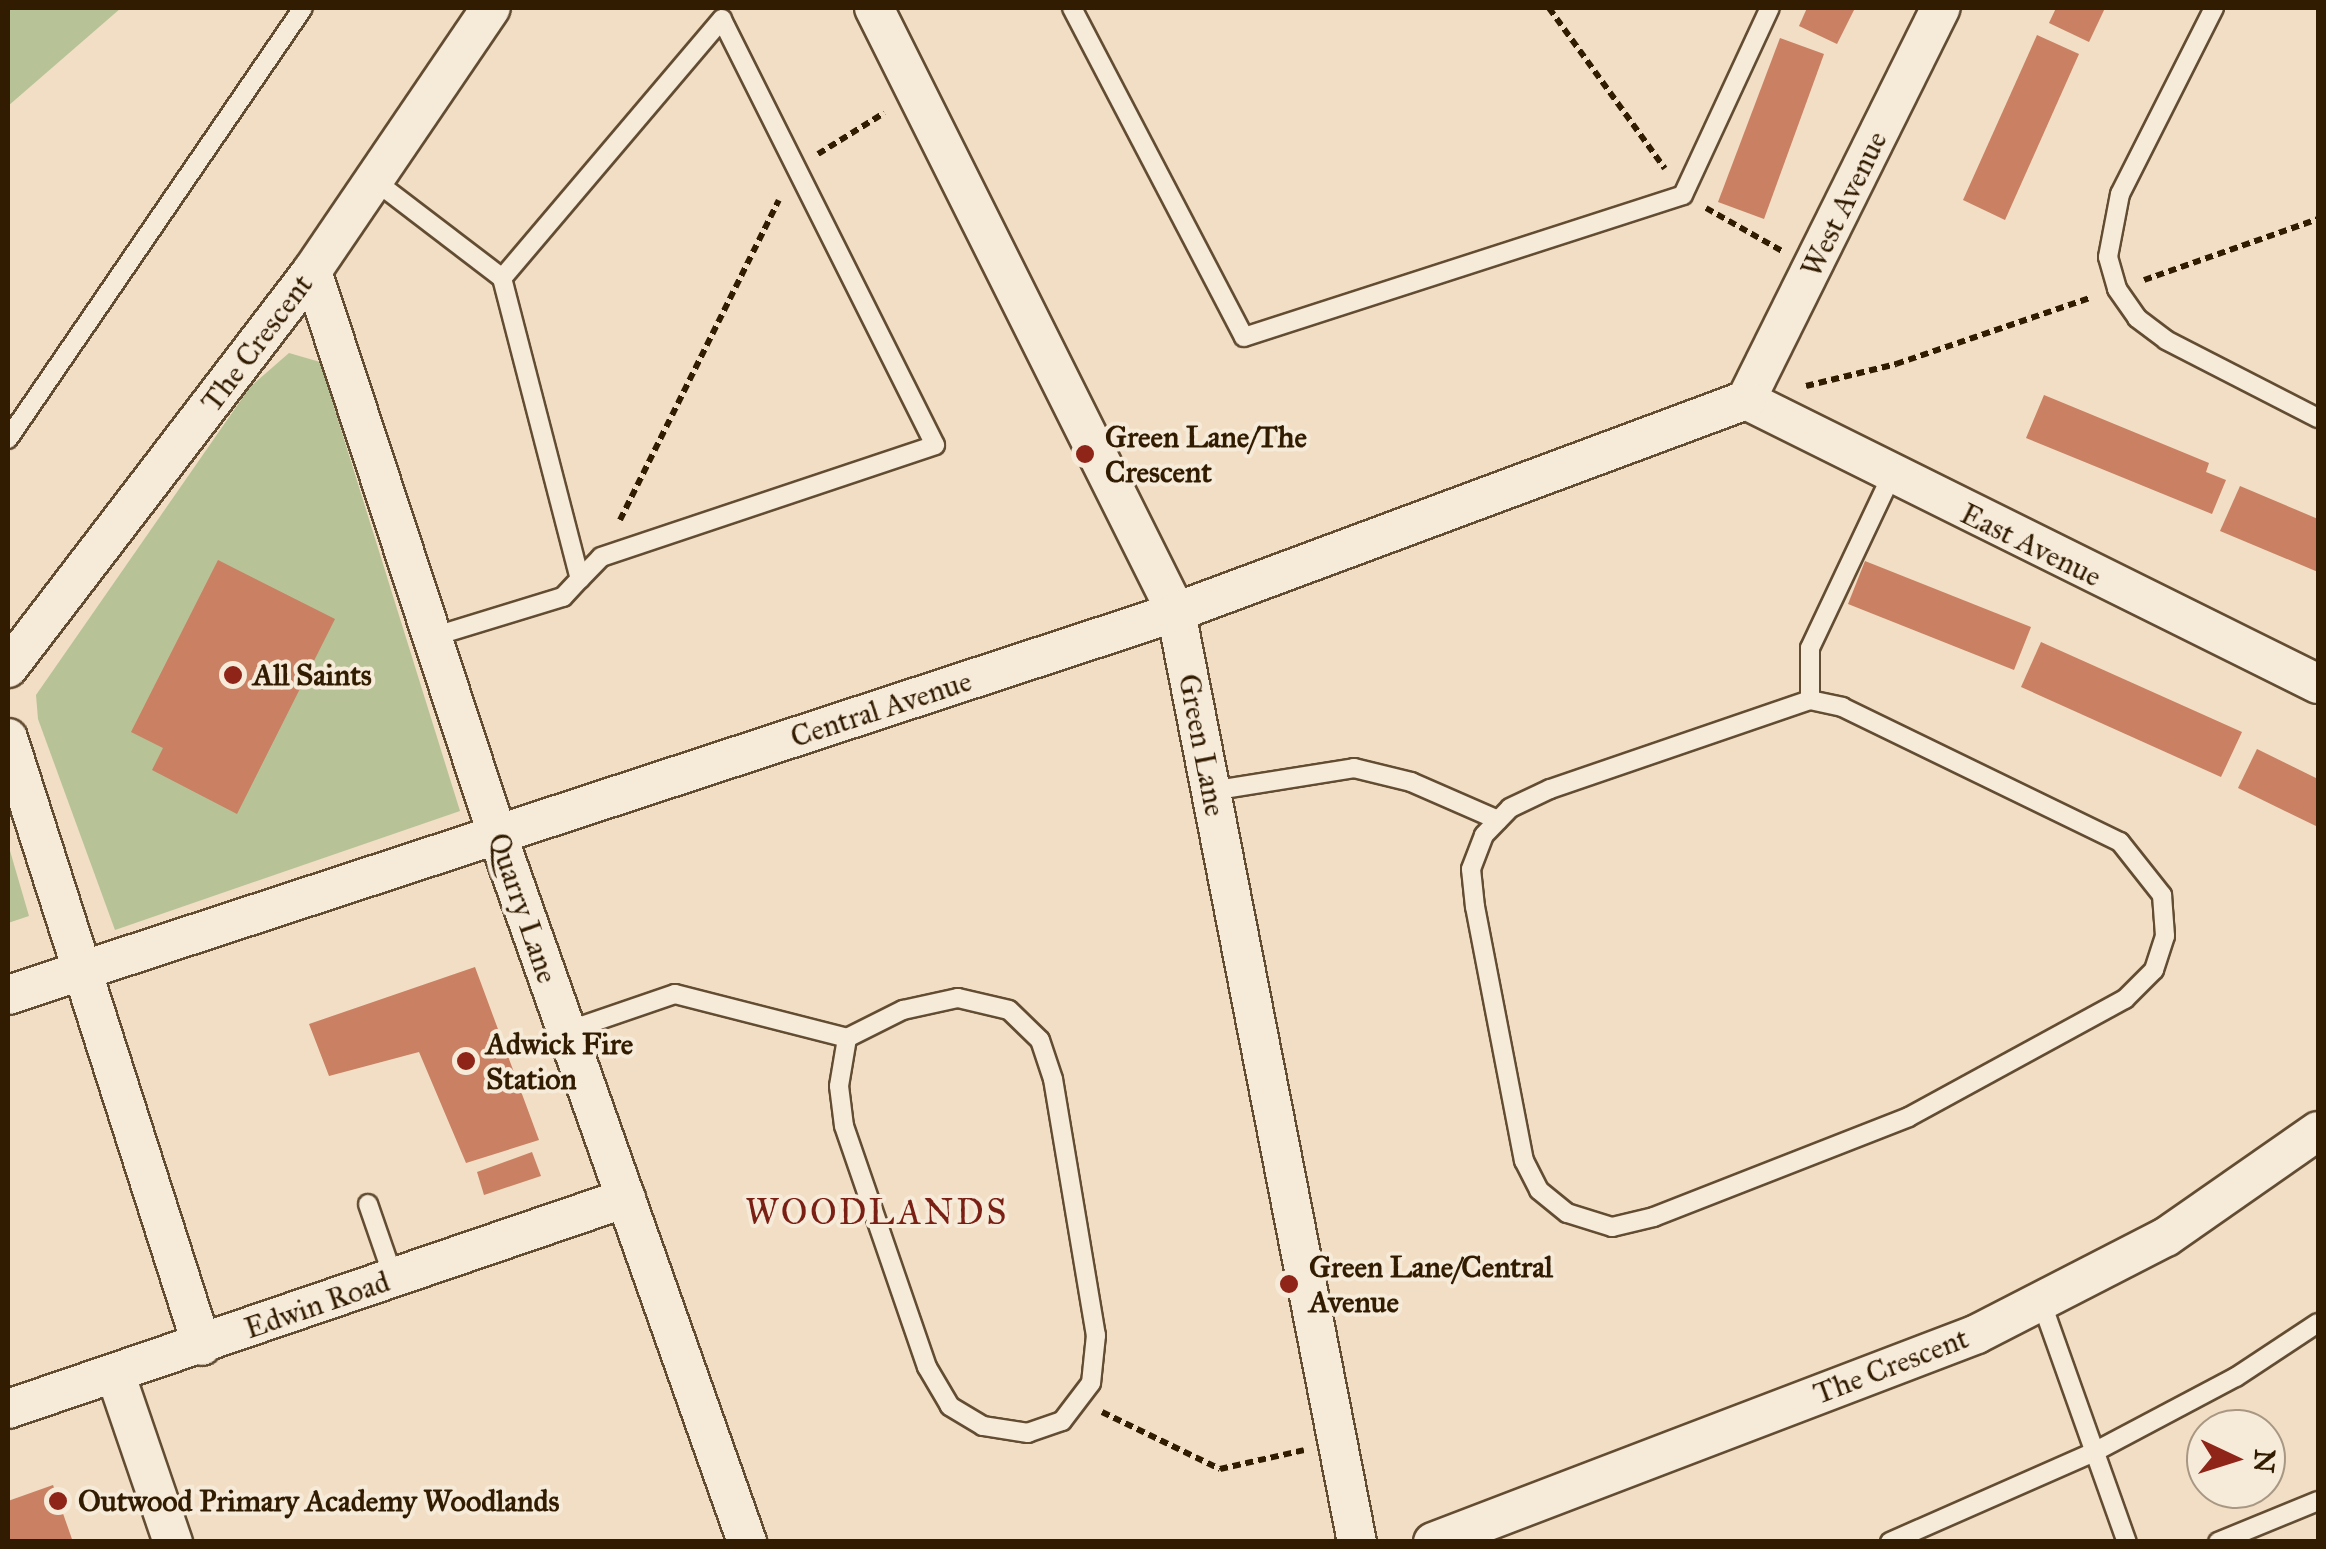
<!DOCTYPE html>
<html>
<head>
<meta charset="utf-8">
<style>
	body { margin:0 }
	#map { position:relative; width:2326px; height:1549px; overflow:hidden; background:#f1dec4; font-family:"IM FELL Great Primer",serif }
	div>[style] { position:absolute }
	.green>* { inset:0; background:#b7c296 }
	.building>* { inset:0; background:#c98063 }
	.path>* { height:6px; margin-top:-3px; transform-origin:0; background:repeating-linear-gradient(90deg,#321c01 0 8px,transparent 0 13px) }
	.roads { filter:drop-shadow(2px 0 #624c32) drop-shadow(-2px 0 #624c32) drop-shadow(0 2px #624c32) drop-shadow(0 -2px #624c32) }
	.lane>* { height:18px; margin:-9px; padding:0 9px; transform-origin:9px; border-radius:9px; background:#f6ead9 }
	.street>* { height:38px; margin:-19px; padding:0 19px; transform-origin:19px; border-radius:19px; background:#f6ead9 }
	.dots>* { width:28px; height:28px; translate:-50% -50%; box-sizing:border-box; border:5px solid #f6ead9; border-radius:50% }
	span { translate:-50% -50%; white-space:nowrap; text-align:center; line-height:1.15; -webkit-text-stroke:8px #f6ead9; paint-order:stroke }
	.street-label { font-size:30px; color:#321c01 }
	.poi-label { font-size:30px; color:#321c01; font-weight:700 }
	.left { translate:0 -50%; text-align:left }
	.quarter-label { font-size:35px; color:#7a1f14; letter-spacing:2.5px }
	.frame { position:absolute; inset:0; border:10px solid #321c01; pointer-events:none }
	.north { position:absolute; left:2186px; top:1409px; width:100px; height:100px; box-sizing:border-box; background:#f6ead9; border:2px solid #a89883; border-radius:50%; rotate:94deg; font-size:28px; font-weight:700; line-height:40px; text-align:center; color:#321c01 }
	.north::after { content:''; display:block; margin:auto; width:35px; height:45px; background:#8f2418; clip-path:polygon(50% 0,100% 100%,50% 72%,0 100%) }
</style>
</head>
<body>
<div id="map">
	<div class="green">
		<div style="clip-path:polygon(8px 8px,121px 8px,8px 106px)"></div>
		<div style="clip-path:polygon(289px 353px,320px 362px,460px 811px,115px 930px,38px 719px,36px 695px,250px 387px)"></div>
		<div style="clip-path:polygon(8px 844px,29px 916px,8px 923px)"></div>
	</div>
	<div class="building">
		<div style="clip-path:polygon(1807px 8px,1855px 8px,1837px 44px,1799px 26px)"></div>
		<div style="clip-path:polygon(2056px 8px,2105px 8px,2089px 42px,2049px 23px)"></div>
		<div style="clip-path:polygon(2037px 35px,2079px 54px,2005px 220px,1963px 200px)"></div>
		<div style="clip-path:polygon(1780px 38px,1824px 54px,1764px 219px,1718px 202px)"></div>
		<div style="clip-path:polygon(2044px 395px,2209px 463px,2206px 472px,2226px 480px,2212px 514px,2026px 438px)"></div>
		<div style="clip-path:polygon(2240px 486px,2318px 519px,2318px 572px,2220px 531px)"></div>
		<div style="clip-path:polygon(218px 560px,335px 619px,237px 814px,152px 770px,163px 748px,131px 732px)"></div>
		<div style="clip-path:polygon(1865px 561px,2031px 627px,2014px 670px,1848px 604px)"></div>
		<div style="clip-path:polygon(2041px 642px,2242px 732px,2221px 777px,2021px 687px)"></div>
		<div style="clip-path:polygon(2257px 749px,2318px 779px,2318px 827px,2238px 788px)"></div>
		<div style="clip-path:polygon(475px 967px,539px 1140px,466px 1163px,419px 1052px,329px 1076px,309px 1024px)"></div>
		<div style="clip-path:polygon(532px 1152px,541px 1176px,484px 1195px,477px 1172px)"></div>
		<div style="clip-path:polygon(53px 1485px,73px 1542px,8px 1542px,8px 1501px)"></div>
	</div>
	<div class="path">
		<div style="left:1549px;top:8px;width:198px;rotate:54.2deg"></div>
		<div style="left:818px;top:154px;width:78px;rotate:-31.8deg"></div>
		<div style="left:1706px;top:208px;width:87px;rotate:29.5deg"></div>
		<div style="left:2144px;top:280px;width:184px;rotate:-19.3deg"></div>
		<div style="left:1806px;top:386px;width:93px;rotate:-13.7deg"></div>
		<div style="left:1896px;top:364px;width:205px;rotate:-18.8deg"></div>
		<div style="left:620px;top:520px;width:357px;rotate:-63.6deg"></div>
		<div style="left:1102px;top:1412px;width:131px;rotate:25.8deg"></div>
		<div style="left:1220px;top:1469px;width:86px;rotate:-12.7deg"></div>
	</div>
	<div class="roads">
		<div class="lane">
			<div style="left:1072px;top:8px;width:371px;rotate:62.4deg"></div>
			<div style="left:1244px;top:337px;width:461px;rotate:-17.9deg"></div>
			<div style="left:1683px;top:195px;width:206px;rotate:-65.1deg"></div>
			<div style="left:2214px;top:8px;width:208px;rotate:116.8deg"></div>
			<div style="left:2120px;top:194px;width:64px;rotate:100.8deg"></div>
			<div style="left:2108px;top:257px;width:33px;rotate:74deg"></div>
			<div style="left:2117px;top:289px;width:35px;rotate:55deg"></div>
			<div style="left:2137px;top:318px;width:36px;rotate:37deg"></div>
			<div style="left:2166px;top:340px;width:171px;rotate:27.2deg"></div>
			<div style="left:374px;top:180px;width:161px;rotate:37.4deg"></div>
			<div style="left:8px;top:439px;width:522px;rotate:-55.61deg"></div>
			<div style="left:432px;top:637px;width:137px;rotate:-17deg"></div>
			<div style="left:563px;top:597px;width:25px;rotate:-47deg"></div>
			<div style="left:580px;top:579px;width:30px;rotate:-46deg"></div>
			<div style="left:601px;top:557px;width:352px;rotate:-18.5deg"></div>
			<div style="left:935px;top:445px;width:476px;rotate:-116.6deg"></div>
			<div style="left:722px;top:19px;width:340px;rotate:130.3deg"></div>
			<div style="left:502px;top:278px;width:311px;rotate:75.5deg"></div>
			<div style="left:1810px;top:700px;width:33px;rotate:12deg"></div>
			<div style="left:1842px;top:707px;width:309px;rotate:25.9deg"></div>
			<div style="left:2120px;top:842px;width:68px;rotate:51.6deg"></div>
			<div style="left:2162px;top:895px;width:41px;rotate:85.8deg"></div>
			<div style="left:2165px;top:936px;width:36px;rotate:108deg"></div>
			<div style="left:2154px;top:970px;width:41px;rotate:135deg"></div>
			<div style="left:2125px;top:999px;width:246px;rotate:151.4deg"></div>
			<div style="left:1909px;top:1117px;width:274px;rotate:158.6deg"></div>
			<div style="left:1654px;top:1217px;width:43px;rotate:166.6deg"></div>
			<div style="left:1612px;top:1227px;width:47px;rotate:-162.7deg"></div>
			<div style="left:1567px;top:1213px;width:36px;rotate:-141deg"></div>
			<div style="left:1539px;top:1190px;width:33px;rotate:-117deg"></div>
			<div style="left:1524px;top:1161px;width:259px;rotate:-100.9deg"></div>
			<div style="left:1475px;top:907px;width:38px;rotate:-96deg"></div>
			<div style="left:1471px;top:869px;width:36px;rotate:-69deg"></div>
			<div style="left:1484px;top:835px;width:37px;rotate:-46deg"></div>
			<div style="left:1510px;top:808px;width:44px;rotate:-25.4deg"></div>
			<div style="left:1550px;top:789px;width:275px;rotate:-18.9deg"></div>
			<div style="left:1810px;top:700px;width:52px;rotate:-90deg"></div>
			<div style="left:1810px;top:648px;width:189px;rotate:-64.7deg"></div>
			<div style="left:1211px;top:791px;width:145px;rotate:-9.1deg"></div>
			<div style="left:1354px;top:768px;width:59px;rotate:13.8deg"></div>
			<div style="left:1411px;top:782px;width:95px;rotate:23.6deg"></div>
			<div style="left:567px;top:1031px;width:114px;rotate:-18.9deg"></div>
			<div style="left:675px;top:994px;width:178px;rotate:14.3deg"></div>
			<div style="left:847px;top:1038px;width:63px;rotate:-26.6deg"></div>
			<div style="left:903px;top:1010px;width:56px;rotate:-12.3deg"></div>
			<div style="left:958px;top:998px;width:52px;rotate:13.2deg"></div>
			<div style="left:1009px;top:1010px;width:43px;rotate:44.1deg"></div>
			<div style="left:1040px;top:1040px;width:41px;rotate:71.6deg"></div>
			<div style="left:1053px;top:1079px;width:260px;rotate:80.5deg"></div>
			<div style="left:1096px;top:1335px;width:48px;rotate:95.9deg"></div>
			<div style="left:1091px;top:1383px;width:48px;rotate:127.3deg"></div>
			<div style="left:1062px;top:1421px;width:36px;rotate:161deg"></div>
			<div style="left:1028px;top:1433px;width:46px;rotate:-171.2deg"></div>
			<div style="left:983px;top:1426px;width:39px;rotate:-149deg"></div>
			<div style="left:950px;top:1406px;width:45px;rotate:-120.5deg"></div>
			<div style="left:927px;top:1367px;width:255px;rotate:-109deg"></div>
			<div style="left:844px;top:1126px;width:40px;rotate:-97.1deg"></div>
			<div style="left:839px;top:1086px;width:49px;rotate:-80.5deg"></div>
			<div style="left:368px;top:1204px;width:79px;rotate:70.9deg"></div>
			<div style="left:2041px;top:1301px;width:256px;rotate:70.4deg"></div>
			<div style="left:1890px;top:1542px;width:225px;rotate:-23.8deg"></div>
			<div style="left:2096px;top:1451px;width:158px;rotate:-27.9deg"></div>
			<div style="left:2236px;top:1377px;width:98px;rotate:-33.4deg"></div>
			<div style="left:2218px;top:1542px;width:108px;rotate:-22.3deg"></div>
		</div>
		<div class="street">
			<div style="left:874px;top:8px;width:675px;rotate:63.43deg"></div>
			<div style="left:1176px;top:612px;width:947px;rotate:78.99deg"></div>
			<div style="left:312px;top:271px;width:593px;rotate:71.81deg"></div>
			<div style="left:497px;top:834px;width:751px;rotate:70.55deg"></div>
			<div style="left:1746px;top:400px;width:639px;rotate:26.4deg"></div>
			<div style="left:1746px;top:400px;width:438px;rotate:-63.6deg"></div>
			<div style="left:8px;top:668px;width:500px;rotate:-52.56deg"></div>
			<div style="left:312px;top:271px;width:318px;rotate:-55.8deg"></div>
			<div style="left:8px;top:738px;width:638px;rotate:72.3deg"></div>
			<div style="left:8px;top:995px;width:1229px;rotate:-18.15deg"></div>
			<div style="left:1176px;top:612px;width:608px;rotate:-20.4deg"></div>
			<div style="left:115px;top:1373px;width:179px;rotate:71.1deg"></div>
			<div style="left:8px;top:1409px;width:653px;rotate:-18.85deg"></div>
			<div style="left:1433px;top:1542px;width:582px;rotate:-20.92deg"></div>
			<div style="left:1977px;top:1334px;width:212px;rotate:-27.2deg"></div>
			<div style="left:2166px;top:1237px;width:185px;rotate:-34.9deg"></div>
		</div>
	</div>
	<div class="dots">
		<div style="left:1085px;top:454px;background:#8f2418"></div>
		<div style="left:233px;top:675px;background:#8f2418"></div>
		<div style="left:466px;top:1061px;background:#8f2418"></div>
		<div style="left:1289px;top:1284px;background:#8f2418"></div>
		<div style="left:58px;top:1501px;background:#8f2418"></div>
	</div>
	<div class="street-label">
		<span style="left:1844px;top:204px;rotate:-64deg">West Avenue</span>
		<span style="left:257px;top:343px;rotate:-53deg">The Crescent</span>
		<span style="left:2031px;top:545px;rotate:26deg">East Avenue</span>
		<span style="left:881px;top:709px;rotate:-18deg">Central Avenue</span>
		<span style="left:1202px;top:745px;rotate:79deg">Green Lane</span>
		<span style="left:523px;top:908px;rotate:71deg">Quarry Lane</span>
		<span style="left:317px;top:1305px;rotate:-19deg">Edwin Road</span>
		<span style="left:1891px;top:1366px;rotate:-21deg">The Crescent</span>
	</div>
	<div class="poi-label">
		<span class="left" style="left:1105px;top:454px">Green Lane/The<br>Crescent</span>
		<span class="left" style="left:253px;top:675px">All Saints</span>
		<span class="left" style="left:486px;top:1061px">Adwick Fire<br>Station</span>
		<span class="left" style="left:1309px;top:1284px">Green Lane/Central<br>Avenue</span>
		<span class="left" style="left:78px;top:1501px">Outwood Primary Academy Woodlands</span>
	</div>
	<div class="quarter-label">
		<span style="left:877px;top:1213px">WOODLANDS</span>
	</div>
	<div class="frame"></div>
	<div class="north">N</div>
</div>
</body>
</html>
